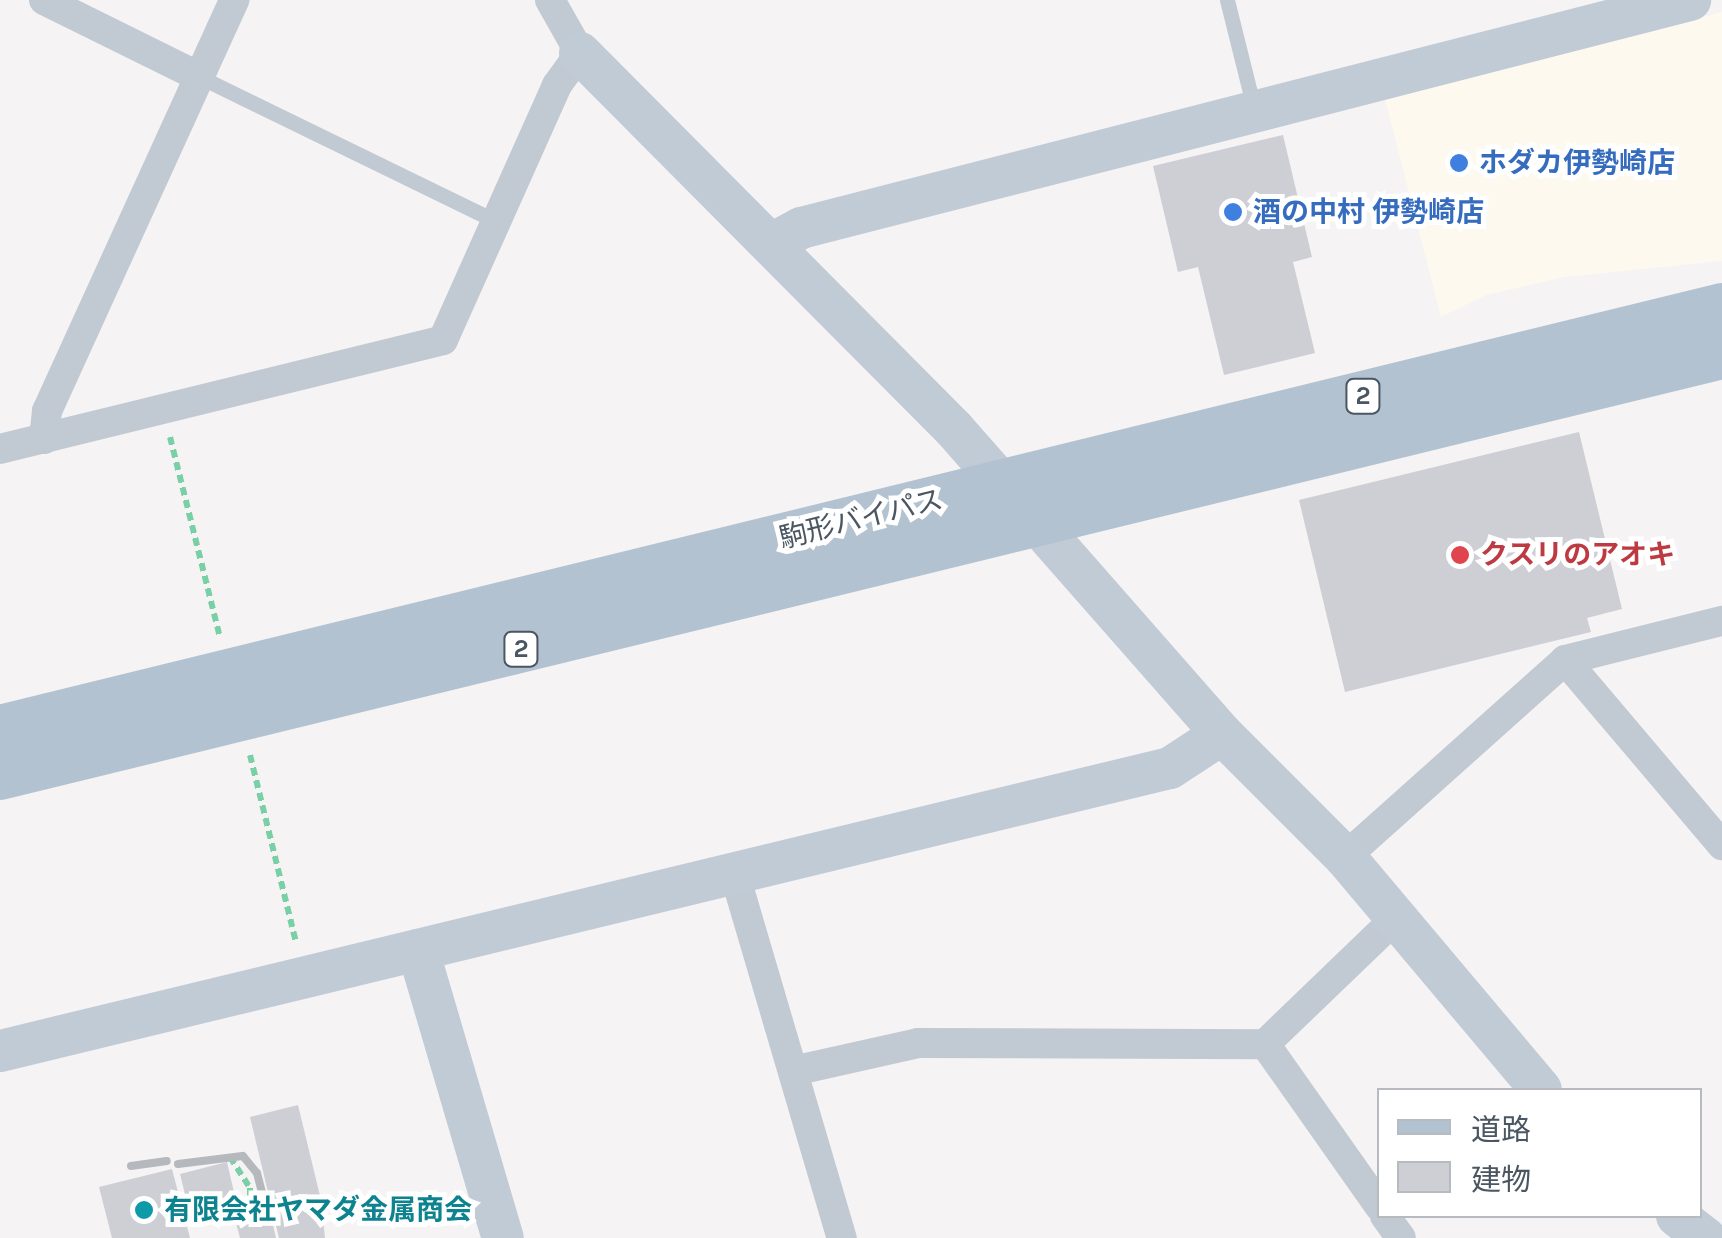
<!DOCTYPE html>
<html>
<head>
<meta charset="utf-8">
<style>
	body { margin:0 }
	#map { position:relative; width:1722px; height:1238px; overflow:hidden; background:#f5f3f3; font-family:Karla,"Noto Sans JP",sans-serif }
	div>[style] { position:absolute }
	.commercial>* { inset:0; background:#fdf9ef }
	.building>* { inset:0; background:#cdcfd5 }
	.path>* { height:6px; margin-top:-3px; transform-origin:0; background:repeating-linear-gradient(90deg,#7ad0a6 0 8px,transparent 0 13px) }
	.lane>* { height:15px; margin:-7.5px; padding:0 7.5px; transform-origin:7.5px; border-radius:7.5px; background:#c1cad2 }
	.street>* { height:30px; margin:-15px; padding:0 15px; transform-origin:15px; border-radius:15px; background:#c1cad2 }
	.secondary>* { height:42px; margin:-21px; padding:0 21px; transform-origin:21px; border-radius:21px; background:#c1cbd6 }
	.primary>* { height:48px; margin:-24px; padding:0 24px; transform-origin:24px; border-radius:24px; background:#b3c2d1 }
	.rail>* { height:8px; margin:-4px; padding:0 4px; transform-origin:4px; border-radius:4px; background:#b5b8bd }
	.dots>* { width:28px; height:28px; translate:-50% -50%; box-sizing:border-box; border:5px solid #fff; border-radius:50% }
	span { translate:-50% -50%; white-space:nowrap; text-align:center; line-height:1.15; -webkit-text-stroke:10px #fff; paint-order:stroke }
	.shield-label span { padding:2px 8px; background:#fff; border:2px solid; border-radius:8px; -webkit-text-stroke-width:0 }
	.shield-label { font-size:25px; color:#4a5661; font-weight:700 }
	.shop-label { font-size:28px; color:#366cbe; font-weight:700 }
	.left { translate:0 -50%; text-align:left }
	.street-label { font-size:28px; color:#4a5661 }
	.health-label { font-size:28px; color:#be3a42; font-weight:700 }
	.culture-label { font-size:28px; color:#0d838f; font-weight:700 }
	.legend { position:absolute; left:1377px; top:1088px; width:325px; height:130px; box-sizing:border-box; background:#fff; border:2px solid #b7bbc0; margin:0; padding:12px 18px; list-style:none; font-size:30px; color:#4a5661 }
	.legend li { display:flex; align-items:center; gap:20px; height:50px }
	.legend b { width:50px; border:2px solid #b7bbc0 }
</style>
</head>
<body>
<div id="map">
	<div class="commercial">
		<div style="clip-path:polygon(1722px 12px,1722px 261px,1565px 277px,1486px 295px,1441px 317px,1385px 99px)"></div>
	</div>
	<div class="building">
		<div style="clip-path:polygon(1283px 135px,1312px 257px,1293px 262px,1315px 353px,1224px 375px,1198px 267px,1178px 272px,1153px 166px)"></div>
		<div style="clip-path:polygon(1579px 432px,1622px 609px,1587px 618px,1591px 632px,1345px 692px,1299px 500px)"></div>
		<div style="clip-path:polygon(298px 1105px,321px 1200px,325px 1238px,279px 1238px,250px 1117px)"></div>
		<div style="clip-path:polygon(227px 1162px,239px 1214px,193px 1227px,180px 1174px)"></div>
		<div style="clip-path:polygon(172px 1169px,190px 1238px,112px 1238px,99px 1187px)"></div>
		<div style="clip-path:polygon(270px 1212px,276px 1238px,240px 1238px,236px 1223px)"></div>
	</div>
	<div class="path">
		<div style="left:170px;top:437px;width:207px;rotate:76deg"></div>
		<div style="left:250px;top:755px;width:193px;rotate:76.2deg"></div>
		<div style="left:230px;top:1157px;width:37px;rotate:57deg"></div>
		<div style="left:250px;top:1188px;width:20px;rotate:90deg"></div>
		<div style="left:250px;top:1208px;width:15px;rotate:132deg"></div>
		<div style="left:250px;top:1208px;width:18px;rotate:-16deg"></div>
	</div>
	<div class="lane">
		<div style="left:1227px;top:0;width:111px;rotate:76deg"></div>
		<div style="left:200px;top:77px;width:331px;rotate:26deg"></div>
	</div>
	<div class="street">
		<div style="left:44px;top:0;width:174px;rotate:26.3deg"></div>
		<div style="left:44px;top:439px;width:28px;rotate:-84deg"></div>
		<div style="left:47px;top:411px;width:452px;rotate:-65.5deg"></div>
		<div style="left:0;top:449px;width:456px;rotate:-13.8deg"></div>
		<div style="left:443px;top:340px;width:279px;rotate:-65.9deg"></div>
		<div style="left:557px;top:85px;width:39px;rotate:-54deg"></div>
		<div style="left:580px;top:53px;width:61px;rotate:-119.5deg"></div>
		<div style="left:1565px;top:660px;width:243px;rotate:49.7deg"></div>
		<div style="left:1345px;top:857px;width:295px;rotate:-41.8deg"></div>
		<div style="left:1565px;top:660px;width:162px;rotate:-14deg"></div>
		<div style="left:734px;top:872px;width:382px;rotate:73.6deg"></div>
		<div style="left:1265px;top:1044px;width:178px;rotate:-43.9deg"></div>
		<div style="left:793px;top:1071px;width:128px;rotate:-12.6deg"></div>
		<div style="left:918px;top:1043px;width:347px;rotate:0.2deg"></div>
		<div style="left:1265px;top:1044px;width:199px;rotate:54.8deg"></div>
		<div style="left:1385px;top:1216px;width:27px;rotate:54deg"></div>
	</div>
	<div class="secondary">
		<div style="left:580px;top:53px;width:530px;rotate:45.15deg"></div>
		<div style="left:954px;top:429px;width:406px;rotate:48.7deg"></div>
		<div style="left:1222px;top:734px;width:174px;rotate:45deg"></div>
		<div style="left:1345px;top:857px;width:304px;rotate:49.9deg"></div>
		<div style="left:773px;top:243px;width:32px;rotate:-28deg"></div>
		<div style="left:801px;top:228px;width:918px;rotate:-14.38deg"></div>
		<div style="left:418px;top:950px;width:300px;rotate:73.6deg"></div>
		<div style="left:0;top:1051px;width:1204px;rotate:-13.6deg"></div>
		<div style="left:1170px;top:768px;width:62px;rotate:-33.2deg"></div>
		<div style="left:1677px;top:1216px;width:36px;rotate:38deg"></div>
	</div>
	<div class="primary">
		<div style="left:0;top:729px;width:1773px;rotate:-13.77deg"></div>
		<div style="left:0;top:776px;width:1773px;rotate:-13.74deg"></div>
	</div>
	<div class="rail">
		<div style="left:178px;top:1164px;width:65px;rotate:-7deg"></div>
		<div style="left:243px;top:1156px;width:22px;rotate:51deg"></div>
		<div style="left:257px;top:1173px;width:40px;rotate:75.6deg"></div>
		<div style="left:131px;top:1166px;width:36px;rotate:-8deg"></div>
	</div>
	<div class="dots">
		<div style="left:1459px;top:163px;background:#3f7fe0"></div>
		<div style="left:1233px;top:212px;background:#3f7fe0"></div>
		<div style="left:1460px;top:555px;background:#e0444e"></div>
		<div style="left:144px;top:1210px;background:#0f9aa8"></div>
	</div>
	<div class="shield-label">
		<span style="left:1363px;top:396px">2</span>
		<span style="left:521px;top:649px">2</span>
	</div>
	<div class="shop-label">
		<span class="left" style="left:1479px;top:163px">ホダカ伊勢崎店</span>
		<span class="left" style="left:1253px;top:212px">酒の中村 伊勢崎店</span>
	</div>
	<div class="street-label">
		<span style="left:861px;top:519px;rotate:-14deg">駒形バイパス</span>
	</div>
	<div class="health-label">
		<span class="left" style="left:1480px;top:555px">クスリのアオキ</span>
	</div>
	<div class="culture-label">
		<span class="left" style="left:164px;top:1210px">有限会社ヤマダ金属商会</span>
	</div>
	<ul class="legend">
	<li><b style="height:12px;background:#b3c2d1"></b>道路</li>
	<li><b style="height:28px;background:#cdcfd5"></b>建物</li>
	</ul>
</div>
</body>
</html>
